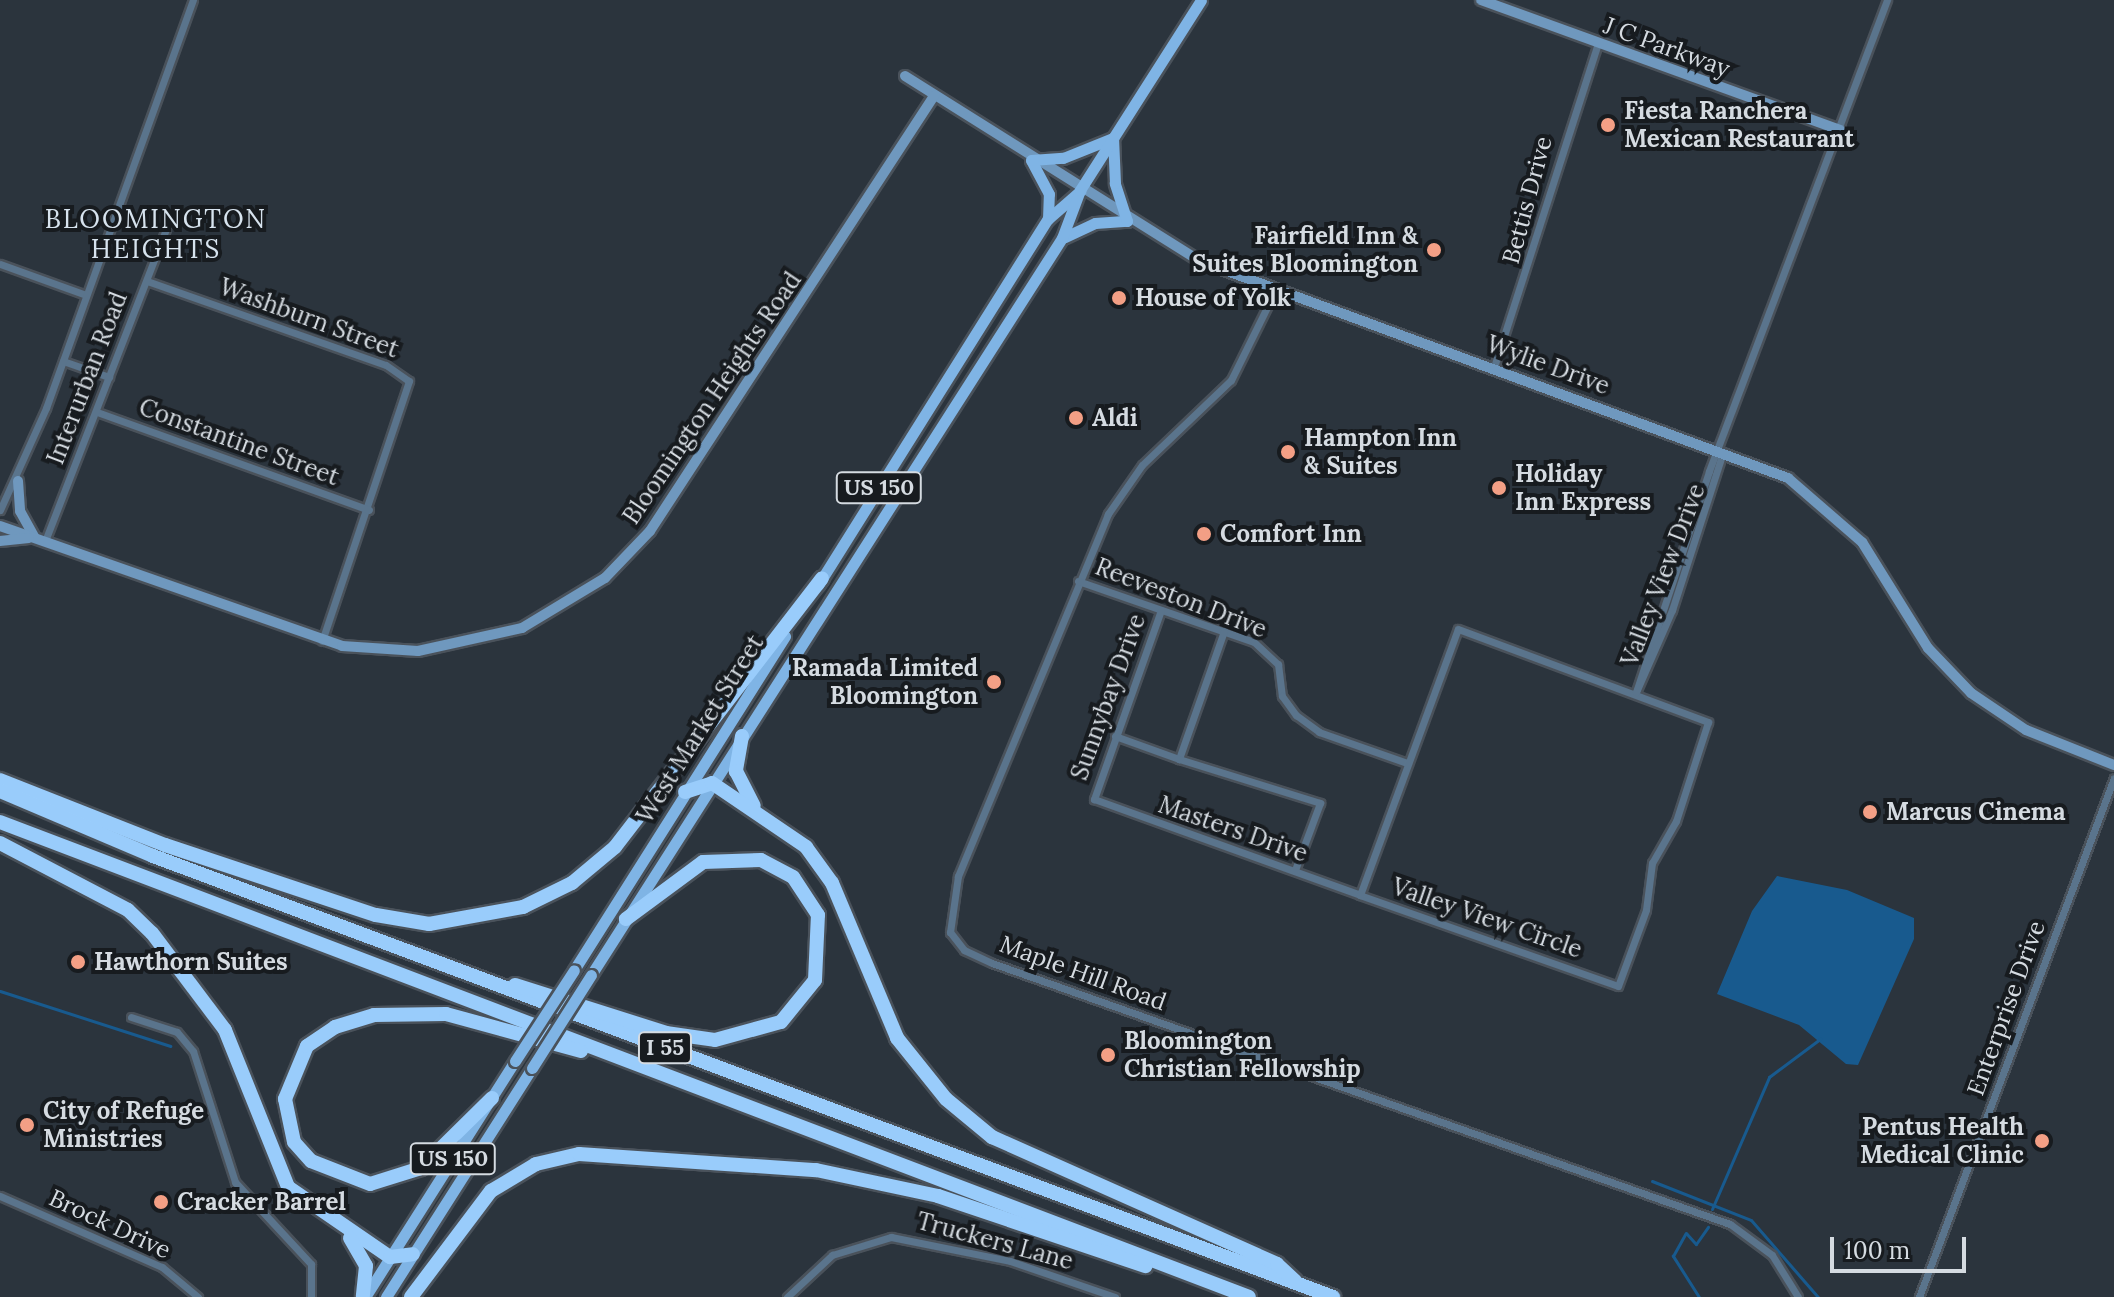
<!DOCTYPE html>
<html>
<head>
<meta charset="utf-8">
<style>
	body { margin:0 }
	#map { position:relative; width:2114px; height:1297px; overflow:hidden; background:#2b343d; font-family:Lora,serif }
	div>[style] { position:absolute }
	.water>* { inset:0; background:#185a8e }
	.stream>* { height:3px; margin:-1.5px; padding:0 1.5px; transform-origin:1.5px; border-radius:1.5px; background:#185a8e }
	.roads { filter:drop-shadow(2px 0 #4a525b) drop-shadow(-2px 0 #4a525b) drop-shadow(0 2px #4a525b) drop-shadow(0 -2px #4a525b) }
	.street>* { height:7px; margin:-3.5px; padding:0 3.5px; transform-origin:3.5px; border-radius:3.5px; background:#5a748c }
	.secondary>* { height:10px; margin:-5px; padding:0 5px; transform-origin:5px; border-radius:5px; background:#6f98be }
	.primary>* { height:11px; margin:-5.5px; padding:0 5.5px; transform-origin:5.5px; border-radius:5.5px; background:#7fb4e5 }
	.highway>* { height:14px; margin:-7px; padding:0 7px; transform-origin:7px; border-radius:7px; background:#99ccfb }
	.bridges { filter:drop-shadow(2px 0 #4a525b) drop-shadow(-2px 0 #4a525b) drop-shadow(0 2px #4a525b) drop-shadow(0 -2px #4a525b) }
	.primary-bridge>* { height:11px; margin:-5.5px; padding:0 5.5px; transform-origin:5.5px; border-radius:5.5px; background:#7fb4e5 }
	.dots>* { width:22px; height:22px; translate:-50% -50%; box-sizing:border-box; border:4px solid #171b1f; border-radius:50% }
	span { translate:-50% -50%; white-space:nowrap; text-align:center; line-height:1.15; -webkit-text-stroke:8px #171b1f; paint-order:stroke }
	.shield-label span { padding:2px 6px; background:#171b1f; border:2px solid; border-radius:6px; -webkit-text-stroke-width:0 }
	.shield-label { font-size:22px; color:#d5dbe1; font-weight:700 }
	.street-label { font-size:24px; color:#d5dbe1 }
	.poi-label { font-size:24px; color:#d5dbe1; font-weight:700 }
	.left { translate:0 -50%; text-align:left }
	.right { translate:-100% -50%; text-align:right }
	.neighbourhood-label { font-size:26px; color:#d7e3ee; letter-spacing:2px }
	.scale { position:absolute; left:1830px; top:1237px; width:136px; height:36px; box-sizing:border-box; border:4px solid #d5dbe1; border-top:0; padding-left:10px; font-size:24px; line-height:28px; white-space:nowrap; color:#d5dbe1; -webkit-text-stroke:6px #171b1f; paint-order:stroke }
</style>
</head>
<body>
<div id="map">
	<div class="water">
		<div style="clip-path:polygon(1777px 876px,1847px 890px,1914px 918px,1914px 939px,1858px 1065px,1846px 1064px,1799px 1025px,1717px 994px,1752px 911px)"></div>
	</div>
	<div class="stream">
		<div style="left:0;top:991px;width:179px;rotate:17.9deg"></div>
		<div style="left:1652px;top:1181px;width:106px;rotate:21.5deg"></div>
		<div style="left:1751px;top:1220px;width:102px;rotate:49deg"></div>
		<div style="left:1712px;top:1209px;width:144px;rotate:-66.6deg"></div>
		<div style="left:1769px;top:1077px;width:64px;rotate:-36.7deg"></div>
		<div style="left:1699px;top:1297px;width:49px;rotate:-122.4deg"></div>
		<div style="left:1673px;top:1256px;width:26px;rotate:-61deg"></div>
		<div style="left:1686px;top:1233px;width:15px;rotate:48deg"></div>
		<div style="left:1696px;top:1244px;width:21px;rotate:-55deg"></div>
	</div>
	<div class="roads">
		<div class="street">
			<div style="left:0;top:264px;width:91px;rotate:19.8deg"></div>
			<div style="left:147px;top:281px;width:253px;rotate:19.4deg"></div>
			<div style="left:386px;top:365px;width:28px;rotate:35deg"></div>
			<div style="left:409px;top:381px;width:274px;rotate:108.5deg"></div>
			<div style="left:1276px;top:289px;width:102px;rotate:116.3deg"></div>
			<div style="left:1231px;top:380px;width:123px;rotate:136.3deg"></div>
			<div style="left:1142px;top:465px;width:60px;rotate:124.8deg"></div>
			<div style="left:1108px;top:514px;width:392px;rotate:112.5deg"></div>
			<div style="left:958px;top:876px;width:57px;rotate:98.1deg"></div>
			<div style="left:950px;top:932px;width:23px;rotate:52deg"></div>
			<div style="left:964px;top:950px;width:31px;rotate:25deg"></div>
			<div style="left:992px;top:963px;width:783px;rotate:19.48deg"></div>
			<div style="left:1730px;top:1224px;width:52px;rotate:36.4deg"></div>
			<div style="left:1772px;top:1255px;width:49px;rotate:58.2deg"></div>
			<div style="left:63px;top:361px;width:49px;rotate:19.2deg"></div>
			<div style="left:1494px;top:367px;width:339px;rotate:-72.2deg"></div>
			<div style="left:97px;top:412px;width:289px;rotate:19.8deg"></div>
			<div style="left:0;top:510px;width:112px;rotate:-65.7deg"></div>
			<div style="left:46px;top:408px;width:434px;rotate:-70.2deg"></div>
			<div style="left:45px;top:541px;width:335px;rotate:-68.8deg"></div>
			<div style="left:1078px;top:581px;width:186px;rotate:19.1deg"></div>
			<div style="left:1254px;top:642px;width:33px;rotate:43deg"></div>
			<div style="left:1278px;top:664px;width:32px;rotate:83deg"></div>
			<div style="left:1282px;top:696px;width:24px;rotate:54deg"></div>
			<div style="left:1296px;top:715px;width:29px;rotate:36deg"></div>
			<div style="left:1319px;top:732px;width:93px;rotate:19.4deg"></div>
			<div style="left:1161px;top:610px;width:201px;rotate:109.5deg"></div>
			<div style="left:1094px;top:799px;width:283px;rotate:19.8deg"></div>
			<div style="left:1458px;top:629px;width:267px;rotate:20.4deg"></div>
			<div style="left:1708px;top:722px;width:104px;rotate:107.9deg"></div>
			<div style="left:1676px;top:821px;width:48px;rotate:119.7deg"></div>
			<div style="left:1652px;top:863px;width:47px;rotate:97.3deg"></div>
			<div style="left:1646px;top:910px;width:81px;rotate:110.2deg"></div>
			<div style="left:1618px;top:986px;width:274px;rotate:-160.6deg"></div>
			<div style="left:1360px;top:895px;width:283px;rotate:-69.8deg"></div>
			<div style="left:1224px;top:631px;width:136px;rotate:109.4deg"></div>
			<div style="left:1179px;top:759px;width:148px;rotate:17.3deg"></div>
			<div style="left:1320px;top:803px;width:72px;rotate:110.5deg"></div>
			<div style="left:1636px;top:692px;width:233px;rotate:-71.7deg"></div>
			<div style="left:1709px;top:471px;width:504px;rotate:-69.3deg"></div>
			<div style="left:1636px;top:692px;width:90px;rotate:-66.3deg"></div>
			<div style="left:1672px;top:610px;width:166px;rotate:-72.1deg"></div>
			<div style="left:1115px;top:736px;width:68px;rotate:19.8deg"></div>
			<div style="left:131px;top:1017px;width:48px;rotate:18.1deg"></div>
			<div style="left:177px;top:1032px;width:25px;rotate:50deg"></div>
			<div style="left:193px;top:1051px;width:138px;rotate:72.2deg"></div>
			<div style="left:235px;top:1182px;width:112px;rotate:47.2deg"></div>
			<div style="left:311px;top:1264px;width:33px;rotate:90deg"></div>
			<div style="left:0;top:1196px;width:177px;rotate:23.7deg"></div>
			<div style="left:162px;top:1267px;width:47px;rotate:39.8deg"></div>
			<div style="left:787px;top:1297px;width:62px;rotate:-43deg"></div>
			<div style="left:832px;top:1255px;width:62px;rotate:-17deg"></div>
			<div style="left:891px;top:1237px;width:121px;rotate:11.4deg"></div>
			<div style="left:1010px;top:1261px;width:111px;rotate:18.9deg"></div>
			<div style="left:1919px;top:1297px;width:554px;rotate:-69.41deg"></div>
		</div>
		<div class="secondary">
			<div style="left:1481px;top:0;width:382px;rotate:19.9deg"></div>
			<div style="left:905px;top:76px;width:348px;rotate:32.1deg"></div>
			<div style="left:1200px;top:261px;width:627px;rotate:20.26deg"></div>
			<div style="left:1788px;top:478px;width:98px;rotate:40.9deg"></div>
			<div style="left:1862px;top:542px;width:125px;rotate:58.1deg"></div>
			<div style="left:1928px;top:648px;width:62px;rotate:46.3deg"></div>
			<div style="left:1971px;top:693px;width:66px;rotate:33.9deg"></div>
			<div style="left:2026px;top:730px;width:95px;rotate:21.7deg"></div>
			<div style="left:18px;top:481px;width:30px;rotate:86deg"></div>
			<div style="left:20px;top:511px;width:29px;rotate:61deg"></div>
			<div style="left:0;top:526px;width:362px;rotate:19.3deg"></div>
			<div style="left:342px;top:646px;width:76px;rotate:3.8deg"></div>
			<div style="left:418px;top:651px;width:107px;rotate:-12.5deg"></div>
			<div style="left:522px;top:628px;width:97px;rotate:-31.1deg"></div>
			<div style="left:605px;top:578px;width:65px;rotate:-46.2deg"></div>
			<div style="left:650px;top:531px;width:520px;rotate:-56.86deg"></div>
			<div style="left:0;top:541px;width:29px;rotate:-6deg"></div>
		</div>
		<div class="primary">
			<div style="left:1048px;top:219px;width:25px;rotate:-88deg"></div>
			<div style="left:1049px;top:194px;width:38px;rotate:-118deg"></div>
			<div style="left:1031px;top:160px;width:32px;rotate:-4deg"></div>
			<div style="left:1063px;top:158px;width:54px;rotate:-21.8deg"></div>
			<div style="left:1065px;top:237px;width:33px;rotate:-25deg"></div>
			<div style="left:1095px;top:223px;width:32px;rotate:-4deg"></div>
			<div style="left:1127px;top:221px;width:40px;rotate:-108deg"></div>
			<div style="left:1115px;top:183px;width:45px;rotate:-92.5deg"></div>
			<div style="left:818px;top:585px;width:432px;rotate:-57.9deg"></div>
			<div style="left:1048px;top:219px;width:43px;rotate:-41.2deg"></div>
			<div style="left:574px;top:970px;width:395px;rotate:-57.7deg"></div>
			<div style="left:591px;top:975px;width:875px;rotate:-57.42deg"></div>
			<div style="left:1062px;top:238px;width:51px;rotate:-69.4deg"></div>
			<div style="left:1080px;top:190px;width:225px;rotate:-57.5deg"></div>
			<div style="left:365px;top:1297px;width:280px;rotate:-57.6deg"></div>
			<div style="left:386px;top:1297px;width:272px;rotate:-57.5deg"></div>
		</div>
		<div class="highway">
			<div style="left:742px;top:736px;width:36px;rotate:100deg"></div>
			<div style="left:736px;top:771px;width:39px;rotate:63deg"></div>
			<div style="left:0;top:780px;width:177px;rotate:21.5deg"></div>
			<div style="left:165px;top:845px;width:222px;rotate:18.4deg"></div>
			<div style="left:376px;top:915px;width:54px;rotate:9.6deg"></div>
			<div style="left:429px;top:924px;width:96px;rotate:-10.3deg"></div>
			<div style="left:523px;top:907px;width:55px;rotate:-26.1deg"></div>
			<div style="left:572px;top:883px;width:56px;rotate:-39.9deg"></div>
			<div style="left:615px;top:847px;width:339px;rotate:-52.4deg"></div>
			<div style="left:0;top:791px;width:166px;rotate:23deg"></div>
			<div style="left:153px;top:856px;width:1260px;rotate:20.49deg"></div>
			<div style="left:685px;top:792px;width:28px;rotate:-18deg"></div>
			<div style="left:712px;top:783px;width:114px;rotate:34.2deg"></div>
			<div style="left:806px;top:847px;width:44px;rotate:54.2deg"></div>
			<div style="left:832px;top:883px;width:168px;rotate:67.2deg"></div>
			<div style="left:897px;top:1038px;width:78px;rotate:51.2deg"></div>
			<div style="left:946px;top:1099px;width:60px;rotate:39.6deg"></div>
			<div style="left:992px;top:1137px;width:312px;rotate:24deg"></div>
			<div style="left:1277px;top:1264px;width:25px;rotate:43deg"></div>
			<div style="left:0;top:822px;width:1336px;rotate:20.82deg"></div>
			<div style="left:0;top:843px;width:144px;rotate:27.6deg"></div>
			<div style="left:128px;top:910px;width:33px;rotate:44deg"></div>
			<div style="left:152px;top:933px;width:121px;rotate:53deg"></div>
			<div style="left:225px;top:1030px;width:169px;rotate:68.1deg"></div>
			<div style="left:288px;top:1187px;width:124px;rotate:34.5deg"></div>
			<div style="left:390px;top:1257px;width:23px;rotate:-7deg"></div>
			<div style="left:515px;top:985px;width:158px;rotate:17.6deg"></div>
			<div style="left:666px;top:1033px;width:49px;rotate:8.1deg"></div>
			<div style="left:715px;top:1040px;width:68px;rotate:-15.3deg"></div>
			<div style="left:781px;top:1022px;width:54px;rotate:-51deg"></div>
			<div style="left:815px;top:980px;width:65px;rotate:-87.4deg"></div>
			<div style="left:818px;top:915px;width:45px;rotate:-123.3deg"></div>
			<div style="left:793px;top:877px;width:36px;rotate:-152deg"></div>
			<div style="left:761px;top:860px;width:58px;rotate:178deg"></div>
			<div style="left:703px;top:862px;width:96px;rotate:143.5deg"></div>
			<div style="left:492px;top:1098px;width:100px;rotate:135.4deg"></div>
			<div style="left:421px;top:1168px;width:53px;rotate:162.6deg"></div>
			<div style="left:370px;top:1184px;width:63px;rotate:-158.7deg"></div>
			<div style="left:311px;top:1161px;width:25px;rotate:-132deg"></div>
			<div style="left:294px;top:1142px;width:44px;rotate:-101.8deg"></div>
			<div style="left:285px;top:1099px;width:57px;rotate:-67.5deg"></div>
			<div style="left:307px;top:1046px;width:34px;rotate:-34deg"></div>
			<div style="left:335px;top:1027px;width:41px;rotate:-17.1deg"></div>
			<div style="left:374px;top:1015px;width:72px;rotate:-0.8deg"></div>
			<div style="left:446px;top:1014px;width:140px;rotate:15.3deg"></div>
			<div style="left:350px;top:1238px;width:32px;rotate:60deg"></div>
			<div style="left:366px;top:1266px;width:31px;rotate:96deg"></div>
			<div style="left:411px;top:1297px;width:133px;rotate:-53deg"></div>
			<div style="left:491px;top:1191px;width:52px;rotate:-31deg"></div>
			<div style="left:536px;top:1164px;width:44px;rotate:-13.1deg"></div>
			<div style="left:579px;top:1154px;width:238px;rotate:3.9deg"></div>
			<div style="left:816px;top:1170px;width:125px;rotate:12deg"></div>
			<div style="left:938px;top:1196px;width:219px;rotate:18.7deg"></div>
		</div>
	</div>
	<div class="bridges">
		<div class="primary-bridge">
			<div style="left:515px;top:1061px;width:108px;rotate:-57deg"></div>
			<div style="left:532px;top:1068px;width:110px;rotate:-57.6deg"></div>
		</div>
	</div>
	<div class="dots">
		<div style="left:1608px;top:125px;background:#f39f85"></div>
		<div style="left:1434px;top:250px;background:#f39f85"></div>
		<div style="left:1119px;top:298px;background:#f39f85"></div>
		<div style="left:1076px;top:418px;background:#f39f85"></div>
		<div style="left:1288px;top:452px;background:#f39f85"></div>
		<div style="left:1499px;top:488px;background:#f39f85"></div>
		<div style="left:1204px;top:534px;background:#f39f85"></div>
		<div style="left:994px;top:682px;background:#f39f85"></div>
		<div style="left:1870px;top:812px;background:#f39f85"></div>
		<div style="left:78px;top:962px;background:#f39f85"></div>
		<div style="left:1108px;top:1055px;background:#f39f85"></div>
		<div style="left:27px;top:1125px;background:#f39f85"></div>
		<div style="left:2042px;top:1141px;background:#f39f85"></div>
		<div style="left:161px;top:1202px;background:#f39f85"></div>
	</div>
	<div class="shield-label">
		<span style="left:879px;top:488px">US 150</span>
		<span style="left:665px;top:1048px">I 55</span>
		<span style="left:453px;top:1159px">US 150</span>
	</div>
	<div class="street-label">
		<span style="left:1667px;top:47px;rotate:20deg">J C Parkway</span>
		<span style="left:1527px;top:200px;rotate:-75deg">Bettis Drive</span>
		<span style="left:309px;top:318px;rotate:20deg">Washburn Street</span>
		<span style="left:1548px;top:365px;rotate:20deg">Wylie Drive</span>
		<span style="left:87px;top:378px;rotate:-69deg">Interurban Road</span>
		<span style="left:712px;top:398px;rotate:-56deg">Bloomington Heights Road</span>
		<span style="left:239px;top:442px;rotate:20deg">Constantine Street</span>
		<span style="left:1663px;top:575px;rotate:-69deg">Valley View Drive</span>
		<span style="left:1181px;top:598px;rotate:21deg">Reeveston Drive</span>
		<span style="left:1108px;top:697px;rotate:-70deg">Sunnybay Drive</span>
		<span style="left:700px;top:729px;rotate:-58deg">West Market Street</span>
		<span style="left:1233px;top:829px;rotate:19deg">Masters Drive</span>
		<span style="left:1487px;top:918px;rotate:19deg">Valley View Circle</span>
		<span style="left:1083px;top:973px;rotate:20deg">Maple Hill Road</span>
		<span style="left:2006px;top:1008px;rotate:-70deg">Enterprise Drive</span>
		<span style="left:110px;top:1224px;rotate:25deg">Brock Drive</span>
		<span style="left:995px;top:1241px;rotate:15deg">Truckers Lane</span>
	</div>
	<div class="poi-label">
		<span class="left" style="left:1624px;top:125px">Fiesta Ranchera<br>Mexican Restaurant</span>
		<span class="right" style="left:1418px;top:250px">Fairfield Inn &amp;<br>Suites Bloomington</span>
		<span class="left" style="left:1135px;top:298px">House of Yolk</span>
		<span class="left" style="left:1092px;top:418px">Aldi</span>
		<span class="left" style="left:1304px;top:452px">Hampton Inn<br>&amp; Suites</span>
		<span class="left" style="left:1515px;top:488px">Holiday<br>Inn Express</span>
		<span class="left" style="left:1220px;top:534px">Comfort Inn</span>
		<span class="right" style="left:978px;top:682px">Ramada Limited<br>Bloomington</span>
		<span class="left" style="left:1886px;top:812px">Marcus Cinema</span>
		<span class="left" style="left:94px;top:962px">Hawthorn Suites</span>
		<span class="left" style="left:1124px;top:1055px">Bloomington<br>Christian Fellowship</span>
		<span class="left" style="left:43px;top:1125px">City of Refuge<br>Ministries</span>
		<span class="right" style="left:2024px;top:1141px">Pentus Health<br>Medical Clinic</span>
		<span class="left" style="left:177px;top:1202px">Cracker Barrel</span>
	</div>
	<div class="neighbourhood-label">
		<span style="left:156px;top:234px">BLOOMINGTON<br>HEIGHTS</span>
	</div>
	<div class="scale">100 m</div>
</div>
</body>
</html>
